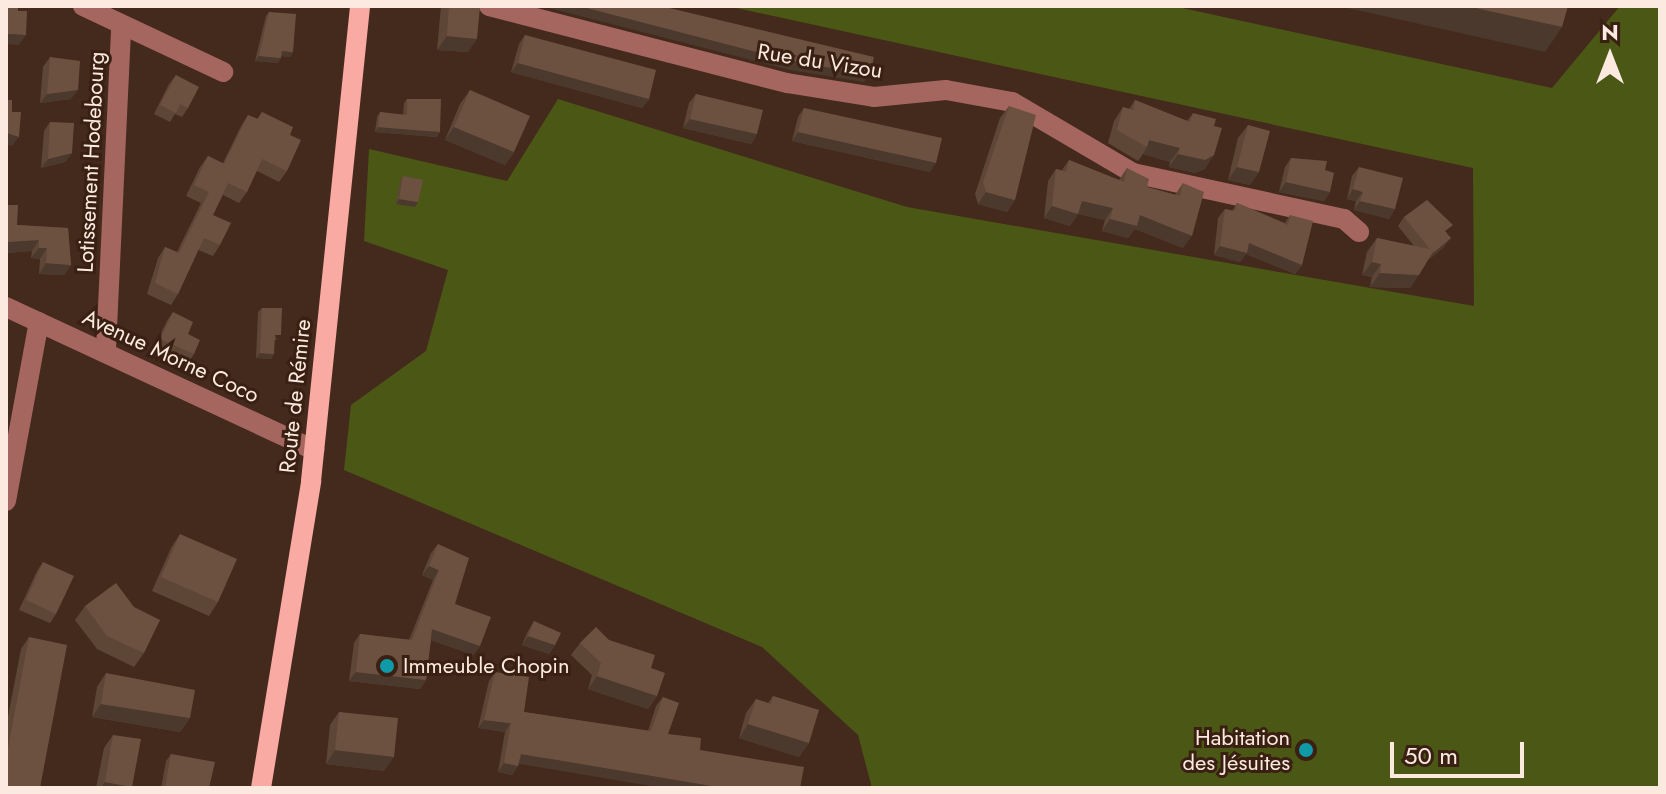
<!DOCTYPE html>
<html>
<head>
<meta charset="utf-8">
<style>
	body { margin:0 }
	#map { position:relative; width:1666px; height:794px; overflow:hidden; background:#442a1c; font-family:Jost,sans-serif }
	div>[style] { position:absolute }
	.green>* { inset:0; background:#4b5815 }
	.minor>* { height:20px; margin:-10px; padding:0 10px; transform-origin:10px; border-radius:10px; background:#a56660 }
	.major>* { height:20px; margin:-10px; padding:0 10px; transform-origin:10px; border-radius:10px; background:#f9aaa2 }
	.wall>* { inset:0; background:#5e4637 }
	.shaded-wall>* { inset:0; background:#4c392d }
	.building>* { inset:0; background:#6d5140 }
	.dots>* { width:22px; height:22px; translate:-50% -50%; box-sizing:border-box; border:4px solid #392012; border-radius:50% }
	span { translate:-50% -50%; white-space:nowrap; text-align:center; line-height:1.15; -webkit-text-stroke:6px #392012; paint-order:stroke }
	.street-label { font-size:22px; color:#fceae1 }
	.poi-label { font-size:22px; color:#fceae1 }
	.left { translate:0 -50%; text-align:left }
	.right { translate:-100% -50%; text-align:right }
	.frame { position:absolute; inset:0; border:8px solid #fceae1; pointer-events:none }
	.north { position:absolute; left:1570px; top:16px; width:80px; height:80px; -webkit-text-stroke:6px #392012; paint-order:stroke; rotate:0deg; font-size:22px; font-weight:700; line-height:32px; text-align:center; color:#fceae1 }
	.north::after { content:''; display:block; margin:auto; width:28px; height:36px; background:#fceae1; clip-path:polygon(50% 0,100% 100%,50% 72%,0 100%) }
	.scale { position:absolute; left:1390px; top:742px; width:134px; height:36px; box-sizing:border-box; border:4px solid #fceae1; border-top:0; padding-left:10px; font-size:24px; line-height:28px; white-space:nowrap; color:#fceae1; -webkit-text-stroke:6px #392012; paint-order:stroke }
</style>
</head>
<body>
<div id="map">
	<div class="green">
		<div style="clip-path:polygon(727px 6px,1173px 6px,1552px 88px,1620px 6px,1660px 6px,1660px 788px,872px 788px,858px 735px,762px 647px,344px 470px,351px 405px,426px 351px,448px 270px,364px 241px,369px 149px,507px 181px,558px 99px,907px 207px,1474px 306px,1473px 168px)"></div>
	</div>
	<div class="minor">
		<div style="left:83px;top:6px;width:155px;rotate:25.2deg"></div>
		<div style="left:489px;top:6px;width:308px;rotate:14.5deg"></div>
		<div style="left:787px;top:83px;width:88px;rotate:9.1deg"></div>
		<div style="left:874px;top:97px;width:72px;rotate:-5.6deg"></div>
		<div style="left:946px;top:90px;width:67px;rotate:10.3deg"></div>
		<div style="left:1012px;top:102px;width:140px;rotate:30.4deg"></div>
		<div style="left:1133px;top:173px;width:216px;rotate:12.3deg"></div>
		<div style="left:1344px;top:219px;width:20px;rotate:41deg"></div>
		<div style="left:6px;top:307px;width:340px;rotate:24.9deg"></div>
		<div style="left:106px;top:349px;width:323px;rotate:-87.3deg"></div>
		<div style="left:6px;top:501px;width:182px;rotate:-79.6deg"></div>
	</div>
	<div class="major">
		<div style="left:261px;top:788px;width:311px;rotate:-80.7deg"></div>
		<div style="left:311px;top:481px;width:478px;rotate:-84.1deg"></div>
	</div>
	<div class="wall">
		<div style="clip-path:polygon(441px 6px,480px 6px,468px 52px,437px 50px)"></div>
		<div style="clip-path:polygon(269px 12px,293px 52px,290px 57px,281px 56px,278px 63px,255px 61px,266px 16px)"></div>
		<div style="clip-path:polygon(525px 35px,649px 99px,642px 108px,511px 72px,519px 44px)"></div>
		<div style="clip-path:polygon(50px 57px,71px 99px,40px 103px,43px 67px)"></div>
		<div style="clip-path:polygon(176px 75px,188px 108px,182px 117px,175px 114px,170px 122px,154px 114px,169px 84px)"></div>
		<div style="clip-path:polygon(470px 90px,514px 152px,505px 165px,445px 140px,460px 104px)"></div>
		<div style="clip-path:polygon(696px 94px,757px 134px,751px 144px,683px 128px,689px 103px)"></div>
		<div style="clip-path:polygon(407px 99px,437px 137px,375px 132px,377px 117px,380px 112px,403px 115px,404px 103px)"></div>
		<div style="clip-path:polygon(1135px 100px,1187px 121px,1193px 113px,1205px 169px,1195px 173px,1169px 167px,1170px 162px,1143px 154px,1138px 161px,1108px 143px,1114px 121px,1123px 107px,1129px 109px)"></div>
		<div style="clip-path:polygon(1009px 106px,1015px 200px,1007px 212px,978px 204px,975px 194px,1000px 118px)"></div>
		<div style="clip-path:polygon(804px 108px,930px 172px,792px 141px,798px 117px)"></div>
		<div style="clip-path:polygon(262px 112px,290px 135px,287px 171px,279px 182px,257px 171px,247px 192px,239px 203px,223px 195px,213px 215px,220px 245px,213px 256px,198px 250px,178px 294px,171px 305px,147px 294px,158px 258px,165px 247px,177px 252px,201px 203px,186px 196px,200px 167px,208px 156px,223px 163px,241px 126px,248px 115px,257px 119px)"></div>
		<div style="clip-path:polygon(50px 122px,72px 153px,65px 162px,41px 168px,44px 131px)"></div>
		<div style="clip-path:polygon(1248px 125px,1259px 172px,1250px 185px,1228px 180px,1238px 138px)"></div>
		<div style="clip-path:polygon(1291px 158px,1325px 170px,1330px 192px,1324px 201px,1279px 192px,1285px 167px)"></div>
		<div style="clip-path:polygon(1069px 160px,1119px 180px,1127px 168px,1147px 187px,1175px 195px,1183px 183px,1183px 248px,1135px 229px,1128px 238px,1102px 231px,1105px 220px,1078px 214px,1070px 226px,1044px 218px,1048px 181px,1056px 169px,1062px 170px)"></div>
		<div style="clip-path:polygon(1359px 167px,1395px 209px,1389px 219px,1354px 210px,1356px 201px,1347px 199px,1352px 176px)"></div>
		<div style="clip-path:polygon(403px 176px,415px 207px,396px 204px,400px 181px)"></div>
		<div style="clip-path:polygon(1237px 203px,1285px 223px,1290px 215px,1302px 265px,1295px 274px,1246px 254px,1240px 262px,1214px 255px,1218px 218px,1225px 209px,1232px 211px)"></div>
		<div style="clip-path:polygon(6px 205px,17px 225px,68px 228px,71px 265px,64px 275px,39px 274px,40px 259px,31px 258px,32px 251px,6px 253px)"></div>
		<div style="clip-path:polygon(1404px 217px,1447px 233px,1444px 247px,1427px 261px,1410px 288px,1370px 287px,1372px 277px,1362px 275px,1367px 252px,1377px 238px,1414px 246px,1398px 226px)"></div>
		<div style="clip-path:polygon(262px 308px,277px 340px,274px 340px,274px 354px,271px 359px,256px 358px,258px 312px)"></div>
		<div style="clip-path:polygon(173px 312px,194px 354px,188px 363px,154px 347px,167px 321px)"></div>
		<div style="clip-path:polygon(180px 534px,218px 602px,209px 616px,152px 591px,171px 548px)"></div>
		<div style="clip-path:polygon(438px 544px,455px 604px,480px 646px,473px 655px,431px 640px,426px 680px,420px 689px,349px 681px,354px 643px,360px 634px,409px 640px,433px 580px,422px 575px,431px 553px)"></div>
		<div style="clip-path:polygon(43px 562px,56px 614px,50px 623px,19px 610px,37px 571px)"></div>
		<div style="clip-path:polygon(85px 606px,144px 653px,134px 667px,97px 649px,75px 620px)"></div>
		<div style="clip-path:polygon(534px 621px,555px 645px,549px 654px,522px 645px,528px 631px)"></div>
		<div style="clip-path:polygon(29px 637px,6px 788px,6px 727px,21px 649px)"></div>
		<div style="clip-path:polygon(609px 640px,651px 668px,657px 696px,648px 709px,588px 689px,592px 675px,571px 655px,580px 643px)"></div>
		<div style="clip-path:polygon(495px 672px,524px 712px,648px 731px,656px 706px,663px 697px,668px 734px,519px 764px,512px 775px,498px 772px,505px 732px,478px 728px,489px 681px)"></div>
		<div style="clip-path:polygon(106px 673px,190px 718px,180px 732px,92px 717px,97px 687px)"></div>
		<div style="clip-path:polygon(773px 696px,809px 743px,799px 757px,739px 738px,746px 713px,756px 699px,768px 703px)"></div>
		<div style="clip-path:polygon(339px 712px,384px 771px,326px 764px,330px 725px)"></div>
		<div style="clip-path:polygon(113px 735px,132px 788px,96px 788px,104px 748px)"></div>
		<div style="clip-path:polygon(171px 754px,209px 788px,161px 788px,166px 761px)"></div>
	</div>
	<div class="shaded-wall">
		<div style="clip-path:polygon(541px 6px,579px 6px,870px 74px,864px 82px,790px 70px)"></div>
		<div style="clip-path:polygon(1339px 6px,1466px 6px,1562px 27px,1545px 52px)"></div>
		<div style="clip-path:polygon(6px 34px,26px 35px,19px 45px,6px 44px)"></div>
		<div style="clip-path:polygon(447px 36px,477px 39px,468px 52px,437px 50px)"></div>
		<div style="clip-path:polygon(282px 51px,293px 52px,290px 57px,279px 56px)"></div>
		<div style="clip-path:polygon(259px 56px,281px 58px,278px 63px,255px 61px)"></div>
		<div style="clip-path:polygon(518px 63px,649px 99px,642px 108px,511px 72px)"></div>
		<div style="clip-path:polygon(78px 90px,71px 99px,40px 103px,47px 94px)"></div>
		<div style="clip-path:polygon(690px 119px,757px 134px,751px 144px,683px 128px)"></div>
		<div style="clip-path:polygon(378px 127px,440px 132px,437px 137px,375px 132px)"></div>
		<div style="clip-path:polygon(454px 127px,514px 152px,505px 165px,445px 140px)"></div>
		<div style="clip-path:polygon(798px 132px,936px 163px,930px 172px,792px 141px)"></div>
		<div style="clip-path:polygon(6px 133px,19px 137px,12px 146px,6px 144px)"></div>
		<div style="clip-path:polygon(1149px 140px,1180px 148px,1170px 162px,1143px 154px,1147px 147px)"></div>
		<div style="clip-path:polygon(72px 153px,65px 162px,41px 168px,48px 159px)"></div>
		<div style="clip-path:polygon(1178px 154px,1214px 155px,1205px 169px,1195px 173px,1169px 167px)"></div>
		<div style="clip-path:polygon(1237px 167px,1259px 172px,1250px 185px,1228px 180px)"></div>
		<div style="clip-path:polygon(1286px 182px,1330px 192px,1324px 201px,1279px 192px)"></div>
		<div style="clip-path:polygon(1353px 189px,1363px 192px,1356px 201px,1347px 199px)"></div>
		<div style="clip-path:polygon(986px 192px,1015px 200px,1007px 212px,978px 204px)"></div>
		<div style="clip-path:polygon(399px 199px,418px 202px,415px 207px,396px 204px)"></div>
		<div style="clip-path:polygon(1082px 201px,1113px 208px,1105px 220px,1078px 214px,1070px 226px,1044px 218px,1052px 206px)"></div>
		<div style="clip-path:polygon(1360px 201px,1395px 209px,1389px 219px,1354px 210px)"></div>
		<div style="clip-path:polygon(1140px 215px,1192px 236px,1183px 248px,1135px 229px,1128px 238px,1102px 231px,1110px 219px)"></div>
		<div style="clip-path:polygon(1451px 238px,1444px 247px,1426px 262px,1433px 253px)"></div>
		<div style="clip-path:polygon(39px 240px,32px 251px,6px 253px,6px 242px)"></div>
		<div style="clip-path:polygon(1249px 243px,1302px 265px,1295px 274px,1246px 254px,1240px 262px,1214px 255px,1220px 246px)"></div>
		<div style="clip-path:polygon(39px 248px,47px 248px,40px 259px,31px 258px)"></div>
		<div style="clip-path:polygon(1372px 262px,1381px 264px,1372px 277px,1362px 275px)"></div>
		<div style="clip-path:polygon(46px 263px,71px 265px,64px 275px,39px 274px)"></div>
		<div style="clip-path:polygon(1380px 273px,1419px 275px,1410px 288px,1370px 287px)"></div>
		<div style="clip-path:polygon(260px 353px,274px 354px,271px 359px,256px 358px)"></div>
		<div style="clip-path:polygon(429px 566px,439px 570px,433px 580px,422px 575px)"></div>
		<div style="clip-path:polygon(432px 629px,480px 646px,473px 655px,426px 638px)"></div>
		<div style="clip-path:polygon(528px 636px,555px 645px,549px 654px,522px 645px)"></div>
		<div style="clip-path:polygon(356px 672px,426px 680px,420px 689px,349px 681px)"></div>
		<div style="clip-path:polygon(597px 676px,657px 696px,648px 709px,588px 689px)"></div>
		<div style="clip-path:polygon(101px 704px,190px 718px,180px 732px,92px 717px)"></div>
		<div style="clip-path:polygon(484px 720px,511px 723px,505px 732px,478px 728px)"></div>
		<div style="clip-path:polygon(748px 724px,809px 743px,799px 757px,739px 738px)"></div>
		<div style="clip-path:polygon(335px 750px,394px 757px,384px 771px,326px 764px)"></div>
		<div style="clip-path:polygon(521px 754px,723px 788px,663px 788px,514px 763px)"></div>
		<div style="clip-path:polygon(504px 763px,518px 766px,512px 775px,498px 772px)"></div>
		<div style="clip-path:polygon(105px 782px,132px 787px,100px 788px)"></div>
	</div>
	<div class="building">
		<div style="clip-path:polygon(6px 6px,18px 6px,18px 11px,27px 11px,26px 35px,6px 34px)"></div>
		<div style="clip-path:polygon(449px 6px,480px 6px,477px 39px,447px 36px)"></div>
		<div style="clip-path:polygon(579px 6px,661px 6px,874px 57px,870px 74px,795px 62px)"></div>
		<div style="clip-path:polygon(1466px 6px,1568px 6px,1562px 27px)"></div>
		<div style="clip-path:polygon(269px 12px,296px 14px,293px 52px,282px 51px,281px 58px,259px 56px)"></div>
		<div style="clip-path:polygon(525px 35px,656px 70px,649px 99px,518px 63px)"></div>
		<div style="clip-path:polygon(50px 57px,80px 61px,78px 90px,47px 94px)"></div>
		<div style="clip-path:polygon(176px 75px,199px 87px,188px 108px,180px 104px,176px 113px,160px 105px)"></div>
		<div style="clip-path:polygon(470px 90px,530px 116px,514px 152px,454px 127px)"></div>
		<div style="clip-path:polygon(696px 94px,763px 110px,757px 134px,690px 119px)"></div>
		<div style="clip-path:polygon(407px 99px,441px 99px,440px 132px,378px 127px,380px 112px,407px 115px)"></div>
		<div style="clip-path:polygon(6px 100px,12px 100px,12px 112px,21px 112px,19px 137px,6px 133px)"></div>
		<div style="clip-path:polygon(1135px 100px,1190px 122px,1193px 113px,1216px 119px,1214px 126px,1222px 128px,1214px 155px,1205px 160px,1178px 154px,1180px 148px,1149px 140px,1147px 147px,1117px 130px,1123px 107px,1133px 110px)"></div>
		<div style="clip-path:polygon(1009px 106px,1036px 115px,1015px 200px,986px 192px,983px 182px)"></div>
		<div style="clip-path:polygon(804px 108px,942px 138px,936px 163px,798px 132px)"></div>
		<div style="clip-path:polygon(262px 112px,293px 127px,290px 135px,301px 140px,287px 171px,262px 159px,247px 192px,228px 183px,213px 215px,231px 223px,220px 245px,204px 238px,178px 294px,155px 283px,165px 247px,179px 253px,209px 192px,194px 185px,208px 156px,224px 164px,248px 115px,258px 119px)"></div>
		<div style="clip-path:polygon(50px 122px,74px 123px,72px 153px,48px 159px)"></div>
		<div style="clip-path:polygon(1248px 125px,1270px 131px,1259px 172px,1237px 167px)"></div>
		<div style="clip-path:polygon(1291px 158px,1327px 161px,1325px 170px,1334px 173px,1330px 192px,1286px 182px)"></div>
		<div style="clip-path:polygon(1069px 160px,1124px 182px,1127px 168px,1149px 179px,1147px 187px,1180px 196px,1183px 183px,1204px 192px,1192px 236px,1140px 215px,1137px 226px,1110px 219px,1113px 208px,1082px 201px,1078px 214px,1052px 206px,1056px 169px,1066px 172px)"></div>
		<div style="clip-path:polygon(1359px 167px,1403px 178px,1395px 209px,1360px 201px,1363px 192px,1353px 189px)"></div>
		<div style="clip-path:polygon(403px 176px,423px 180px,418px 202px,399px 199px)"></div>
		<div style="clip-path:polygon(1427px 200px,1453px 225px,1445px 231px,1451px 238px,1433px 253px,1434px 250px,1430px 249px,1404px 217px)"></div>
		<div style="clip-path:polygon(1237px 203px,1288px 225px,1290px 215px,1313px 221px,1302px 265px,1249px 243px,1247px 253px,1220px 246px,1225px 209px,1235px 211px)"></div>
		<div style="clip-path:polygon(6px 205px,18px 205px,17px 225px,68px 228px,71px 265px,46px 263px,47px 248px,39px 248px,39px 240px,6px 242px)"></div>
		<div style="clip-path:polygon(1377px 238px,1434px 250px,1419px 275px,1380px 273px,1381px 264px,1372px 262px)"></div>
		<div style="clip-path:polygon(262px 308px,282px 308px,281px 335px,275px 335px,274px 354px,260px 353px)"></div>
		<div style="clip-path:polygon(173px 312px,193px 322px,188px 334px,200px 340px,194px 354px,160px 339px)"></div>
		<div style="clip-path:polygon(180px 534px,237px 559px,218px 602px,161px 577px)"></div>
		<div style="clip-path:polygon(438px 544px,469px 558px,455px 604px,491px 617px,480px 646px,432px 629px,426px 680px,356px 672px,360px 634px,412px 640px,439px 570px,429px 566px)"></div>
		<div style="clip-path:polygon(43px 562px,74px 576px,56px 614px,26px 600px)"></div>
		<div style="clip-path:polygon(116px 583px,134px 607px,160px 620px,144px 653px,107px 636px,85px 606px)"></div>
		<div style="clip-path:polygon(534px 621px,561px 633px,555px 645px,528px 636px)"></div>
		<div style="clip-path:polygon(596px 627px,609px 640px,655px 655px,651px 668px,665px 673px,657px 696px,597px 676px,601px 663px,580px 643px)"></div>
		<div style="clip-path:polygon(29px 637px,67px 645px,40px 788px,6px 788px,6px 759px)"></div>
		<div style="clip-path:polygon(495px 672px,529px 677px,524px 712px,651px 731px,663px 697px,679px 703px,668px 734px,701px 738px,700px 750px,804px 767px,800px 788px,723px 788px,521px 754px,518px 766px,504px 763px,511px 723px,484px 720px)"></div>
		<div style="clip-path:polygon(106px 673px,195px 690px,190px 718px,101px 704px)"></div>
		<div style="clip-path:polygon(773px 696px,819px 710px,809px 743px,748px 724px,756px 699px,771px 704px)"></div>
		<div style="clip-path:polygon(339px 712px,398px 718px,394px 757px,335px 750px)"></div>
		<div style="clip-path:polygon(113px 735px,141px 739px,132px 787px,105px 782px)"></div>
		<div style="clip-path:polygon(171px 754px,215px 762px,209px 788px,165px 788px)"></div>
	</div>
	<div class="dots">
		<div style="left:387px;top:666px;background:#0f9aa8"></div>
		<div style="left:1306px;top:750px;background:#0f9aa8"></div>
	</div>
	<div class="street-label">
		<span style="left:820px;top:61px;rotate:9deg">Rue du Vizou</span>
		<span style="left:91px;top:162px;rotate:-87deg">Lotissement Hodebourg</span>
		<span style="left:171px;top:356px;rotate:25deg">Avenue Morne Coco</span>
		<span style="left:295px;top:396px;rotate:-84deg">Route de Rémire</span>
	</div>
	<div class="poi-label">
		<span class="left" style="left:403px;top:666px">Immeuble Chopin</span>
		<span class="right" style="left:1290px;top:750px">Habitation<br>des Jésuites</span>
	</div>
	<div class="frame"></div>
	<div class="north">N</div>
	<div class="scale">50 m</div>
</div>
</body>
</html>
